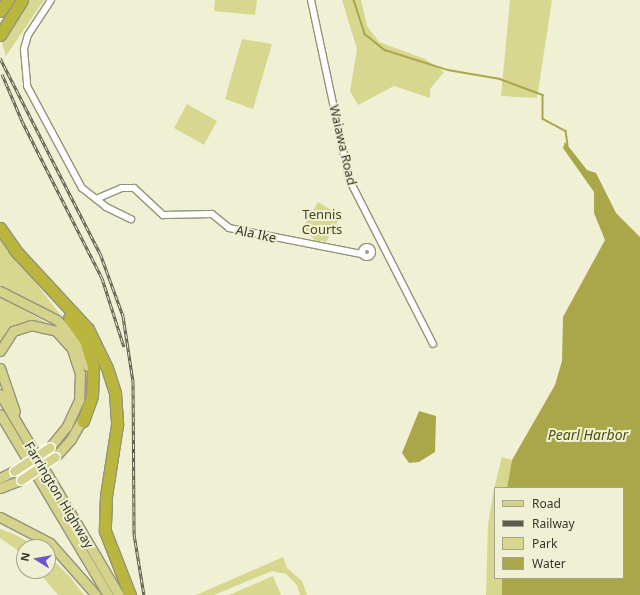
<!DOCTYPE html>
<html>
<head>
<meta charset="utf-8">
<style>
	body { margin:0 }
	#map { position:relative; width:640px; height:595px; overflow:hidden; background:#f0f0d5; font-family:"Noto Sans",sans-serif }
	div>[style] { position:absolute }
	.green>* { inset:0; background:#d7d790 }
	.water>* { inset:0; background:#aaa74b }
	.stream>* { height:1.5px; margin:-0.75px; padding:0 0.75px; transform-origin:0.75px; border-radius:0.75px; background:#aaa74b }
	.roads { filter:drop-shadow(1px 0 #94947b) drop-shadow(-1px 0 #94947b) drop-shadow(0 1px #94947b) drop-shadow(0 -1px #94947b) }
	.minor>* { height:6px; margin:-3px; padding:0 3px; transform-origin:3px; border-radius:3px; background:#fff }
	.minor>.ring { margin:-3px; padding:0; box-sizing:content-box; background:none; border:6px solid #fff; border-radius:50% }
	.primary>* { height:9px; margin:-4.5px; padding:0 4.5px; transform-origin:4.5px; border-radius:4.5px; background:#d5d38b }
	.motorway>* { height:11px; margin:-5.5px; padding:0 5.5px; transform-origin:5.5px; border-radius:5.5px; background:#b9b53d }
	.rail>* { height:3px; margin-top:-1.5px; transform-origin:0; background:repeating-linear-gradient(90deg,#f0f0d5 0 4.5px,#5b5b4d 0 9px); box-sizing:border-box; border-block:1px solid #5b5b4d }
	.bridges { filter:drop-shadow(1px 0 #fff) drop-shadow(-1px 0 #fff) drop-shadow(0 1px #fff) drop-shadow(0 -1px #fff) }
	.primary-bridge>* { height:9px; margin:-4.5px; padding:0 4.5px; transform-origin:4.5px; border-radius:4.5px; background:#d5d38b }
	span { translate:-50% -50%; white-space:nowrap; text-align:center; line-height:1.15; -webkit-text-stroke:4px #f0f0d5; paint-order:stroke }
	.street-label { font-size:13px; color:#35352a }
	.park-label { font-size:13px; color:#46451e }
	.water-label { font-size:14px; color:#524f06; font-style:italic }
	.legend { position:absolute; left:494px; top:487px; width:130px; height:92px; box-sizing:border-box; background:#f0f0d5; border:1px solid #a5a591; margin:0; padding:5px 7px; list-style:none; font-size:12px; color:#35352a }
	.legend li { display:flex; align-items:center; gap:8px; height:20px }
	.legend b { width:20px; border:1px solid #a5a591 }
	.north { position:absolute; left:16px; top:539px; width:40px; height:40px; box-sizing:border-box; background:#f0f0d5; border:1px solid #a5a591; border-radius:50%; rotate:281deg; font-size:11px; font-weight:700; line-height:16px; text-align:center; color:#35352a }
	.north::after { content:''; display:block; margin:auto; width:14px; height:18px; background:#6d55cf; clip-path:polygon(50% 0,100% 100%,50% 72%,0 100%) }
</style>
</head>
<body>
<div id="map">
	<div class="green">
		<div style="clip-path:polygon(24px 0,44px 0,6px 56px,0 37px)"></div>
		<div style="clip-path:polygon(215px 0,257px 0,255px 15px,214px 11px)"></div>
		<div style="clip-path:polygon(342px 0,361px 0,367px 26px,379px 42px,425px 59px,444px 72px,430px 89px,430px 98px,394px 86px,358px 105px,350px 91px,357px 49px)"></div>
		<div style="clip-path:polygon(510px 0,552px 0,537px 98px,501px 96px)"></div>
		<div style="clip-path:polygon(242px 39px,272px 44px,253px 109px,225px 99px)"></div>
		<div style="clip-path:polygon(187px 104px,217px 121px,204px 145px,174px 128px)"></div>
		<div style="clip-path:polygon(318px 202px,341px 216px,326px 242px,321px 240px,319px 243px,302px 229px)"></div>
		<div style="clip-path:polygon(0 232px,15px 256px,65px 321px,0 285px)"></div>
		<div style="clip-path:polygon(0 297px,60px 330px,84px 370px,85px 390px,81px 410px,82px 369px,49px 325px,6px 334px,0 342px)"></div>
		<div style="clip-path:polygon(502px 457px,512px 460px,507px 488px,495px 488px,495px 578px,502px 578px,502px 595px,486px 595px,488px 524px,494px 489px)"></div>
		<div style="clip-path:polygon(0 529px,14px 534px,37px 547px,24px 547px,24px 555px,0 538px)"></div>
		<div style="clip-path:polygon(48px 555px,70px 577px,84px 595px,58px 595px,38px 571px,48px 571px)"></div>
		<div style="clip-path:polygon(283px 557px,287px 568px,302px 581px,307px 595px,300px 595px,297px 585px,286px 574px,272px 571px,214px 595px,196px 595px)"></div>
		<div style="clip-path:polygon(273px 576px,281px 595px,229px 595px)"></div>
	</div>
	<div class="water">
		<div style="clip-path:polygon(565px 142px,587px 170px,596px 173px,616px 213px,640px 237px,640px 595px,502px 595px,502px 578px,623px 578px,623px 488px,507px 488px,512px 460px,555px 385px,562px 361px,563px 317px,605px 240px,594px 213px,594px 192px,563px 148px)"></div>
		<div style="clip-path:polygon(419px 411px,436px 416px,435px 452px,419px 462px,409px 463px,402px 453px)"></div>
	</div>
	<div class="stream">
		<div style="left:354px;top:0;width:36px;rotate:72deg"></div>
		<div style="left:365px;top:34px;width:26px;rotate:39deg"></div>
		<div style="left:385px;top:50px;width:66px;rotate:17.6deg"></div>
		<div style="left:448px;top:70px;width:53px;rotate:9.8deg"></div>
		<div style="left:500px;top:79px;width:46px;rotate:20.4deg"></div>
		<div style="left:543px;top:95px;width:24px;rotate:90deg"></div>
		<div style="left:543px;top:119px;width:26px;rotate:28deg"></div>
		<div style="left:566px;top:131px;width:14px;rotate:82deg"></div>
	</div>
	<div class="roads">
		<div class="minor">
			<div style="left:51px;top:0;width:42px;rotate:123.3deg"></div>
			<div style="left:28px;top:35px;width:15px;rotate:106deg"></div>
			<div style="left:24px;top:49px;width:37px;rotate:85deg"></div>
			<div style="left:27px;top:86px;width:116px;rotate:61.7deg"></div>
			<div style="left:82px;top:188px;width:31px;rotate:38deg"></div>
			<div style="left:106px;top:207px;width:28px;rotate:26deg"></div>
			<div style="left:311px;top:0;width:183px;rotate:78deg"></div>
			<div style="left:349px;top:179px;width:185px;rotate:63deg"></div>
			<div style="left:96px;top:199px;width:28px;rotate:-23deg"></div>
			<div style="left:122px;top:188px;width:12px"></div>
			<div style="left:134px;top:188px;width:40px;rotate:43deg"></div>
			<div style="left:163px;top:215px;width:49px;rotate:-1.2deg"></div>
			<div style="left:212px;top:214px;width:22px;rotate:39deg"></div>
			<div style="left:229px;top:228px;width:136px;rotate:11.1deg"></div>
			<div class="ring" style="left:362px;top:247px;width:4px;height:4px"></div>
		</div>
		<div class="primary">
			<div style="left:0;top:291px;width:64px;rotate:27deg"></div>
			<div style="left:57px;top:320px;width:28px;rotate:46deg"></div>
			<div style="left:76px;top:340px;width:28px;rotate:67deg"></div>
			<div style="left:0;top:351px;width:24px;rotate:-57deg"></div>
			<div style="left:13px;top:331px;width:19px;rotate:-18deg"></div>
			<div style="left:31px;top:325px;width:26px;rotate:13deg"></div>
			<div style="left:56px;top:331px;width:24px;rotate:48deg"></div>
			<div style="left:72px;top:349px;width:25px;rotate:72deg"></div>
			<div style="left:80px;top:373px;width:27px;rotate:92deg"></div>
			<div style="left:79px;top:400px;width:29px;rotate:115deg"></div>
			<div style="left:67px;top:426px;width:27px;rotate:129deg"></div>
			<div style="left:0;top:368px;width:46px;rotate:71.2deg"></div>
			<div style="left:0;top:394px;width:234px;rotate:59.4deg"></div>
			<div style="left:0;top:414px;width:211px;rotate:59.2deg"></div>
			<div style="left:55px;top:457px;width:24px;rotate:-48deg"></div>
			<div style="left:71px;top:439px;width:28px;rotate:-60deg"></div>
			<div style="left:0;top:478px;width:16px;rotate:-27deg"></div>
			<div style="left:0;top:488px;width:22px;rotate:-21deg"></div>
			<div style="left:0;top:517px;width:56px;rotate:27.5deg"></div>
			<div style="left:50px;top:543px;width:69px;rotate:48.5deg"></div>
		</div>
		<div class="motorway">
			<div style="left:0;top:11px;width:14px;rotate:-54deg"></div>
			<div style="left:0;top:35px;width:41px;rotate:-57.8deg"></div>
			<div style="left:0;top:228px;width:32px;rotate:55deg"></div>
			<div style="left:14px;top:249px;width:109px;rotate:47.2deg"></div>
			<div style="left:88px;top:329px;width:43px;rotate:64deg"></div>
			<div style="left:107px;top:368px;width:26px;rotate:72deg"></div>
			<div style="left:115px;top:393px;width:32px;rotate:86deg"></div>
			<div style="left:117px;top:425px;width:72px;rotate:98.8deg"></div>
			<div style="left:106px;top:496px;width:35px;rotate:92deg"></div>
			<div style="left:105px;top:531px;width:69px;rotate:68.7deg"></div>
			<div style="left:69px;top:318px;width:27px;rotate:54deg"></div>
			<div style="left:85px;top:340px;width:28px;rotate:73deg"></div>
			<div style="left:93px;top:367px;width:29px;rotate:92deg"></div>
			<div style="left:92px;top:396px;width:27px;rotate:110deg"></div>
		</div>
	</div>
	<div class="rail">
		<div style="left:0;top:58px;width:219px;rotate:62.9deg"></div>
		<div style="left:100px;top:253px;width:67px;rotate:69.9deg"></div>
		<div style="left:123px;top:316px;width:66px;rotate:81.3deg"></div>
		<div style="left:133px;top:381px;width:153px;rotate:89.6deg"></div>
		<div style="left:134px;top:534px;width:62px;rotate:80.7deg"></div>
		<div style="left:2px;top:74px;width:51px;rotate:66.9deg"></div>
		<div style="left:22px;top:121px;width:176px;rotate:63deg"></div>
		<div style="left:102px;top:278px;width:72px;rotate:72.3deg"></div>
	</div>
	<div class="bridges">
		<div class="primary-bridge">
			<div style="left:14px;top:471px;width:43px;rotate:-33.7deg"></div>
			<div style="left:21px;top:480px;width:41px;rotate:-34.1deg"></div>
		</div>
	</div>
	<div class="street-label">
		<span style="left:343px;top:145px;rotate:77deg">Waiawa Road</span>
		<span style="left:256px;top:234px;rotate:12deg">Ala Ike</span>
		<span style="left:59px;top:495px;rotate:59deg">Farrington Highway</span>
	</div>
	<div class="park-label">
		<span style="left:322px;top:222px">Tennis<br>Courts</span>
	</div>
	<div class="water-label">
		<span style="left:588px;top:435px">Pearl Harbor</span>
	</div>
	<ul class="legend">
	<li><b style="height:5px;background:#d5d38b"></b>Road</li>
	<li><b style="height:5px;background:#5b5b4d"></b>Railway</li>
	<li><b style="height:11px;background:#d7d790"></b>Park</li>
	<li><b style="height:11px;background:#aaa74b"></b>Water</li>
	</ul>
	<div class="north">N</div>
</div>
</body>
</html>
